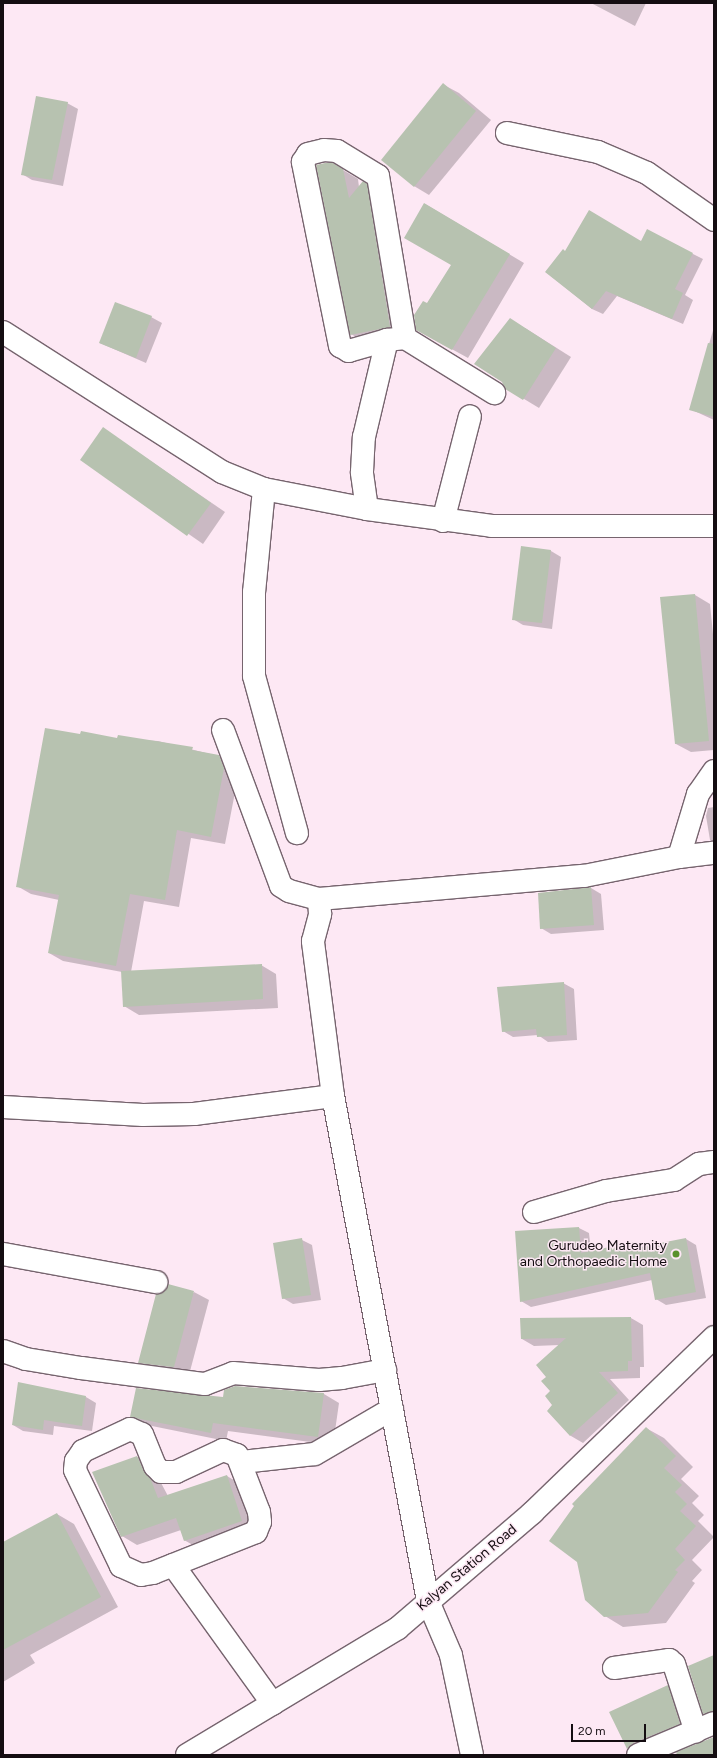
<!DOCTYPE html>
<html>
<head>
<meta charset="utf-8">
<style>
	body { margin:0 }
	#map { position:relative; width:717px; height:1758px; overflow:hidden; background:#fde8f4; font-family:Figtree,sans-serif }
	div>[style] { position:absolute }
	.shadow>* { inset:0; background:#0003 }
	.building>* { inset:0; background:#b7c2b0 }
	.roads { filter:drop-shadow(1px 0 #76646e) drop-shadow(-1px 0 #76646e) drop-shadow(0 1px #76646e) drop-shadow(0 -1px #76646e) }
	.minor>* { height:22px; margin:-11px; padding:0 11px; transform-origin:11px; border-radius:11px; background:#fff }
	.dots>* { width:11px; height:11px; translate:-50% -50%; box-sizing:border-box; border:2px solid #fde8f4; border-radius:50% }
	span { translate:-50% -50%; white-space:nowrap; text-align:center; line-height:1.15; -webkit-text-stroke:3px #fde8f4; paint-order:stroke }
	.poi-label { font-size:14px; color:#140d11 }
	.right { translate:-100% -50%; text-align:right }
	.street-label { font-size:14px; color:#140d11 }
	.frame { position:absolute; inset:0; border:4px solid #140d11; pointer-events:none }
	.scale { position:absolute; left:571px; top:1724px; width:75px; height:18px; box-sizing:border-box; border:2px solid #140d11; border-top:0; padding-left:5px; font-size:12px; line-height:14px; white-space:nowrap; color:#140d11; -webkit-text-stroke:3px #fde8f4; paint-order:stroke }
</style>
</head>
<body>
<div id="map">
	<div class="shadow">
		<div style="clip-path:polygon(591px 3px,646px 3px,635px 26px)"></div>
		<div style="clip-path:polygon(444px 85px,459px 93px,491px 120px,429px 195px,414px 186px)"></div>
		<div style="clip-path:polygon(67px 103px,78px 109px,63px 186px,32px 180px,22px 174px)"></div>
		<div style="clip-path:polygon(333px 164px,358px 179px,359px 187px,363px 183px,382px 193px,405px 335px,366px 343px,351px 334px)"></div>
		<div style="clip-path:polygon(425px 204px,524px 263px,468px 358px,417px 330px,427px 304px,452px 265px)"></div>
		<div style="clip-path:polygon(566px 252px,693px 254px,703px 259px,685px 295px,693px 300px,683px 324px,617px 296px,603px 314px,592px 309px,546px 272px)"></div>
		<div style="clip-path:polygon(151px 317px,162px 323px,146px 363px,100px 343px)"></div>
		<div style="clip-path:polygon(714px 327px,714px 420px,690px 409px)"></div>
		<div style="clip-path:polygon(525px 328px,571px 357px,539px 408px,506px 388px,503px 381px)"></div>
		<div style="clip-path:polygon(104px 429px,225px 512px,203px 544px,82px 460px)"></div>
		<div style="clip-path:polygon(522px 547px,551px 551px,561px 557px,552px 629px,523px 625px,513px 619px)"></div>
		<div style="clip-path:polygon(695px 595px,710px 604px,714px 644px,714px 750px,691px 752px,676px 744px)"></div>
		<div style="clip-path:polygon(81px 736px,158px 741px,218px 756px,233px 764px,238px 777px,225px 844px,191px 838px,179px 907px,144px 901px,131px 972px,261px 965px,276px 974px,278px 1008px,139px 1015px,124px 1006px,122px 972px,63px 961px,49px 953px,59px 900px,31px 894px,17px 886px)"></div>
		<div style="clip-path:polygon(714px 807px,714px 843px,710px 840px,706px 816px,708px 808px)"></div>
		<div style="clip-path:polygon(591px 888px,601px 894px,604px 930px,551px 934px,541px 928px)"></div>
		<div style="clip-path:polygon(563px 983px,574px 989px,577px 1040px,548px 1042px,538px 1035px,513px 1037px,503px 1031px)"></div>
		<div style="clip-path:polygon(579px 1228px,589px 1233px,591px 1252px,633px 1243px,642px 1247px,686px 1239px,696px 1245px,706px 1298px,666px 1305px,656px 1299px,652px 1280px,531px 1307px,521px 1301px,516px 1232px)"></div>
		<div style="clip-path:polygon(302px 1240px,312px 1245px,321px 1300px,293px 1304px,283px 1298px)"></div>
		<div style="clip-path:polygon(194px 1292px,209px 1300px,189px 1375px,154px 1371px,139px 1362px)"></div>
		<div style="clip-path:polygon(631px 1318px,643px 1325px,644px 1367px,640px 1367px,640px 1378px,610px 1379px,629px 1400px,583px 1443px,571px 1436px,548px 1411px,554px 1405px,548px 1377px,560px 1345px,534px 1346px,522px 1339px,521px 1319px)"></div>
		<div style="clip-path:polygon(324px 1394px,339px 1403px,333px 1445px,228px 1431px,226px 1441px,147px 1425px,131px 1416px,224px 1398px)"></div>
		<div style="clip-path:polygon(86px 1397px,96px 1403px,92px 1431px,54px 1426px,53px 1435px,23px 1431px,13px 1425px)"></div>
		<div style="clip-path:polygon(646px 1428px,664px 1438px,693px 1467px,681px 1479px,699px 1496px,692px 1503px,704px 1515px,698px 1521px,714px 1537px,692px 1560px,702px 1570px,692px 1581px,695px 1583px,666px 1623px,623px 1627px,605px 1616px)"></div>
		<div style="clip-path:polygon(137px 1457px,152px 1466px,168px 1496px,227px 1476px,242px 1485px,256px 1530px,200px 1549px,184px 1540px,181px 1530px,137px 1545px,122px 1536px)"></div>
		<div style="clip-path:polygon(57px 1514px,74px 1524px,118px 1607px,30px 1655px,35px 1663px,3px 1682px,3px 1543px)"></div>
		<div style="clip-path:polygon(714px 1656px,714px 1719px,704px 1713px)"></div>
		<div style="clip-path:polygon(668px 1686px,678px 1692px,690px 1729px,638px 1755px,628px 1749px,611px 1713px)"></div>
	</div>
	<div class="building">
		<div style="clip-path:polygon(443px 83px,476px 111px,414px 187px,381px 160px)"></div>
		<div style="clip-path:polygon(36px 96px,68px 102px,52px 180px,21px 175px)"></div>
		<div style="clip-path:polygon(325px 163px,333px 163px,343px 169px,349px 198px,363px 181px,367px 184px,390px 327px,350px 335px,316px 165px)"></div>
		<div style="clip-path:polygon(424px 203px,510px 254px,452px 350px,416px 330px,414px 315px,423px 301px,427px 303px,451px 265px,404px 238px)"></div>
		<div style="clip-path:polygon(589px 210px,641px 241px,647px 229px,693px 253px,675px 289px,683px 293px,672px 319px,606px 291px,592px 309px,545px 272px,563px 249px,565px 251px)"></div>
		<div style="clip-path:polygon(115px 302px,152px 316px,136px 358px,99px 343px)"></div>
		<div style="clip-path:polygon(510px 318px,556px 348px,523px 400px,505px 389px,502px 382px,474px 364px)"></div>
		<div style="clip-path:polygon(708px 343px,714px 344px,714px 417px,689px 410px)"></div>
		<div style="clip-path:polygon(103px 427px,211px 503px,187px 536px,80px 460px)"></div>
		<div style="clip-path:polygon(521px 546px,551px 550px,542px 623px,512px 620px)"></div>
		<div style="clip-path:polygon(695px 594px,709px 741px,675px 744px,660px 597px)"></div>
		<div style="clip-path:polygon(45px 728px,80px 734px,81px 731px,117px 738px,118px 735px,193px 747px,192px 750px,219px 755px,224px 768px,211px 837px,177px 830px,165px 900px,130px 894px,116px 966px,48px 953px,59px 895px,16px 887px)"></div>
		<div style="clip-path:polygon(591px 887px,594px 925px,540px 929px,538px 893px)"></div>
		<div style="clip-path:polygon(262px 964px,263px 999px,123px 1007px,121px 971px)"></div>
		<div style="clip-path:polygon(564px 982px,567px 1035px,537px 1037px,536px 1029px,502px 1032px,497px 987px)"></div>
		<div style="clip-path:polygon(579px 1227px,581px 1253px,633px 1242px,635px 1248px,686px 1238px,696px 1292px,655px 1300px,650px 1273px,520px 1302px,515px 1231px)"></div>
		<div style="clip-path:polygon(302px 1238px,311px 1295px,282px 1299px,273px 1243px)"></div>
		<div style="clip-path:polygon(168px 1284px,194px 1291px,174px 1367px,138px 1363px,156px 1294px,165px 1290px)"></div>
		<div style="clip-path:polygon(631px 1317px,632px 1361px,628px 1361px,628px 1371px,599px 1372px,618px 1393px,570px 1436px,547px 1411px,552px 1405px,545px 1396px,550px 1391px,541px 1381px,546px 1377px,536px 1365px,566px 1338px,521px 1339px,520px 1318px)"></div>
		<div style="clip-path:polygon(18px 1382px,86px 1396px,82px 1426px,44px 1420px,43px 1430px,12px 1425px)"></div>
		<div style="clip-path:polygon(235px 1386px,324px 1393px,318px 1437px,213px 1423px,211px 1433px,130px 1417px,136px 1388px,223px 1397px,224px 1390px)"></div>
		<div style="clip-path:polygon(646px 1427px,676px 1456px,664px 1468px,682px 1485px,675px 1492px,687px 1504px,680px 1511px,696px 1526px,675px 1549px,685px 1560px,675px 1570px,678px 1572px,648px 1613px,604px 1617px,585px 1600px,577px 1562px,549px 1541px,574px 1506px,572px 1504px)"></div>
		<div style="clip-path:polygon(137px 1456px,144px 1471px,151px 1480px,158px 1498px,227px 1475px,242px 1521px,184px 1541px,176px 1518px,121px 1537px,92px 1472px)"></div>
		<div style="clip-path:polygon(57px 1513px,101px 1597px,3px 1650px,3px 1542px)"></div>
		<div style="clip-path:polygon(714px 1655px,714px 1711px,703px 1714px,688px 1666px)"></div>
		<div style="clip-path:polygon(668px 1685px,680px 1724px,633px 1743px,627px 1749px,609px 1712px)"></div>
		<div style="clip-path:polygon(714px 1737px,714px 1755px,677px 1755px,676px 1752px)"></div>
	</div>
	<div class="roads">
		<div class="minor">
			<div style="left:507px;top:133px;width:93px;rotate:11.8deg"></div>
			<div style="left:598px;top:152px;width:53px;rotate:23.2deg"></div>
			<div style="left:647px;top:173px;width:82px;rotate:35deg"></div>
			<div style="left:3px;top:332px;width:260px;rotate:32.6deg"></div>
			<div style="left:222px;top:472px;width:45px;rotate:22deg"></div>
			<div style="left:264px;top:489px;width:105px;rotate:11deg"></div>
			<div style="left:367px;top:509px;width:126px;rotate:7.7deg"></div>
			<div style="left:492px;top:526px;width:222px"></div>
			<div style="left:387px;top:340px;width:40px;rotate:164deg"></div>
			<div style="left:349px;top:351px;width:10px;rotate:-151deg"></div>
			<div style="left:340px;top:346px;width:188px;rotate:-101.4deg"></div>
			<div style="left:303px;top:162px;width:9px;rotate:-58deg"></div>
			<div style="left:308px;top:154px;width:16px;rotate:-14deg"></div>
			<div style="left:324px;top:150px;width:13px;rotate:4deg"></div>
			<div style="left:337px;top:151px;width:48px;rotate:31.4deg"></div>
			<div style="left:378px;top:176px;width:164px;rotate:80.5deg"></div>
			<div style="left:264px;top:489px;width:103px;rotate:95.5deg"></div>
			<div style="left:254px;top:592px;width:84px;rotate:90deg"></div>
			<div style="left:254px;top:676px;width:163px;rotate:74.7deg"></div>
			<div style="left:367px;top:509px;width:37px;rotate:-98deg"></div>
			<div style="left:362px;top:472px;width:35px;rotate:-87deg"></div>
			<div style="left:364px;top:437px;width:100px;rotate:-76.7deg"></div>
			<div style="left:387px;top:340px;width:18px;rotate:-6deg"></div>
			<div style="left:405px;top:338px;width:105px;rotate:31.7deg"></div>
			<div style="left:443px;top:521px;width:108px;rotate:-75.6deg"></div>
			<div style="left:223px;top:730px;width:166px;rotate:69.6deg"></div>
			<div style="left:281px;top:886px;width:9px;rotate:32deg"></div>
			<div style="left:289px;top:891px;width:31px;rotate:15deg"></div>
			<div style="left:679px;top:857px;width:66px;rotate:-73.2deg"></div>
			<div style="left:698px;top:794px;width:28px;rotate:-55deg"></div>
			<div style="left:3px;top:1107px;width:140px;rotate:3.3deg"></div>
			<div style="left:143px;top:1115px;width:51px;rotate:-1.1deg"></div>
			<div style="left:194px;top:1114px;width:140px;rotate:-7.4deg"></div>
			<div style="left:534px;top:1212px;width:75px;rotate:-16.3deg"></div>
			<div style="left:606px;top:1191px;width:69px;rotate:-9.2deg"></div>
			<div style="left:674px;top:1180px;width:30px;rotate:-33deg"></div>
			<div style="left:699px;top:1164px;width:15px;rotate:-8deg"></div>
			<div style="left:3px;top:1254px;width:156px;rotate:10.4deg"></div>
			<div style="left:3px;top:1351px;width:24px;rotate:19deg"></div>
			<div style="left:26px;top:1359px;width:56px;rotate:9.3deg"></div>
			<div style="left:81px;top:1368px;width:125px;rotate:7.4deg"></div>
			<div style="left:205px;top:1384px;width:30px;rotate:-21deg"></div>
			<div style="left:233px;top:1373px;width:86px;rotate:4.7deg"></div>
			<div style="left:319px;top:1380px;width:23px;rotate:-5deg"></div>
			<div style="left:342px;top:1378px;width:44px;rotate:-10.5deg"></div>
			<div style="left:130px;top:1429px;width:13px;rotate:23deg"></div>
			<div style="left:142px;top:1434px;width:35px;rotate:68deg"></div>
			<div style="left:155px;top:1466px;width:8px;rotate:45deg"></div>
			<div style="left:161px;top:1472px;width:15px"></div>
			<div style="left:176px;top:1472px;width:52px;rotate:-25.1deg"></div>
			<div style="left:223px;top:1450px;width:15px;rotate:20deg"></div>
			<div style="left:237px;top:1455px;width:61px;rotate:68.9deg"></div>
			<div style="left:259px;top:1512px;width:10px;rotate:84deg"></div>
			<div style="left:260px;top:1522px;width:11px;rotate:112deg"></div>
			<div style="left:256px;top:1532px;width:111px;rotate:158.3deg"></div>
			<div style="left:153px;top:1573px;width:12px;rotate:171deg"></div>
			<div style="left:141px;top:1575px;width:22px;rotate:-156deg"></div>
			<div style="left:121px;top:1566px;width:106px;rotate:-115.6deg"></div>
			<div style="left:75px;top:1470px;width:9px;rotate:-84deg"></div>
			<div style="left:76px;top:1461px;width:12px;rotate:-55deg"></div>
			<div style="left:83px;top:1451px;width:52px;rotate:-25.1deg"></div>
			<div style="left:242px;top:1462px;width:73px;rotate:-6.3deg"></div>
			<div style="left:315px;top:1454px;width:89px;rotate:-30.3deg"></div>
			<div style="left:173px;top:1565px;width:171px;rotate:54.3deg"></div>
			<div style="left:614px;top:1668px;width:56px;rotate:-8.3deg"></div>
			<div style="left:669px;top:1660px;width:6px;rotate:39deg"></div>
			<div style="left:674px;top:1664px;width:71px;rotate:72.1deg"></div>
			<div style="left:187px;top:1755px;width:246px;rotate:-31deg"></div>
			<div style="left:398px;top:1628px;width:177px;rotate:-40.6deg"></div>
			<div style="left:532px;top:1513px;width:253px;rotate:-44deg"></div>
			<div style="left:472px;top:1755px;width:102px;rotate:-101.9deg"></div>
			<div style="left:451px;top:1655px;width:59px;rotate:-113.1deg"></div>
			<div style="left:428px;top:1601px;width:514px;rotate:-100.65deg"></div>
			<div style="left:333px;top:1096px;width:156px;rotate:-97.4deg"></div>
			<div style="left:313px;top:941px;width:28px;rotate:-75deg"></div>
			<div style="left:320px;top:914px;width:15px;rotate:-94deg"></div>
			<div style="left:319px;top:899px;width:266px;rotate:-5deg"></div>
			<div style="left:584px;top:876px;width:97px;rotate:-11.3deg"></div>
			<div style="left:679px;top:857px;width:35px;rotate:-7deg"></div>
			<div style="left:638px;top:1755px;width:82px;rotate:-22.8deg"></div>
		</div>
	</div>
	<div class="dots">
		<div style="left:676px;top:1254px;background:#5b912d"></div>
	</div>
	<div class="poi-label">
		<span class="right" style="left:667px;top:1254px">Gurudeo Maternity<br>and Orthopaedic Home</span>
	</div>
	<div class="street-label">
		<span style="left:467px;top:1568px;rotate:-40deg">Kalyan Station Road</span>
	</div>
	<div class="frame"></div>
	<div class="scale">20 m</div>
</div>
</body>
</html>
